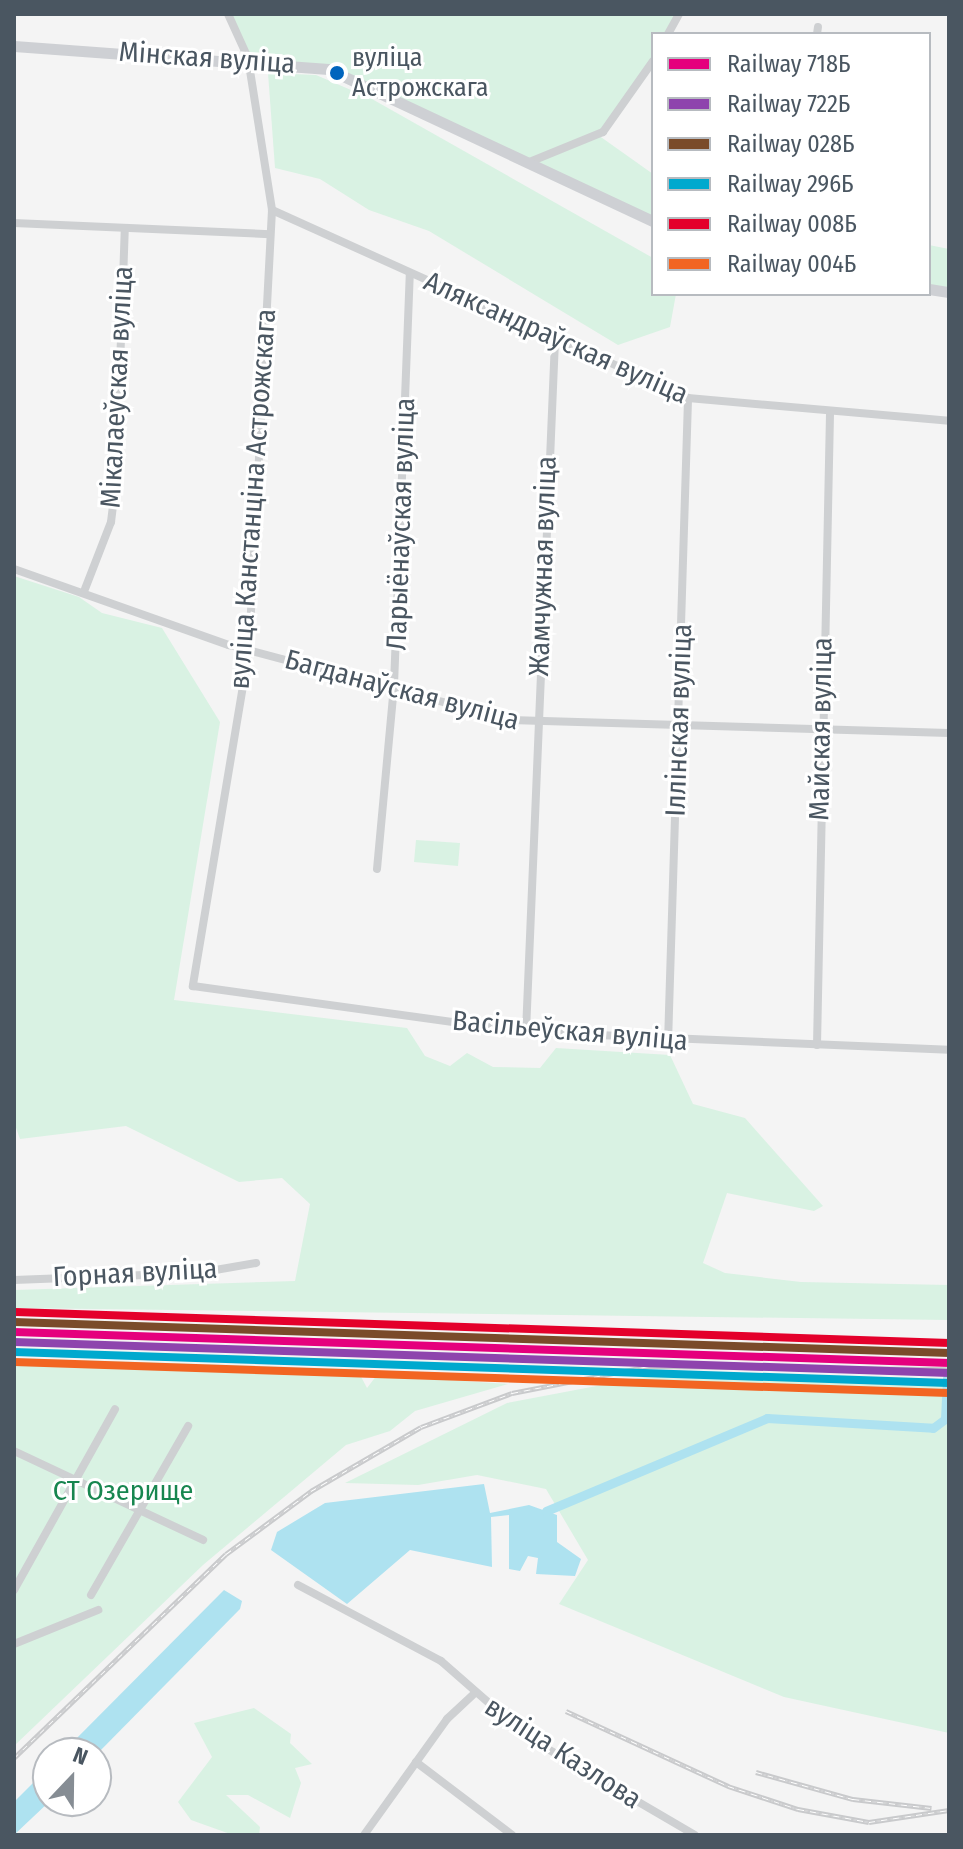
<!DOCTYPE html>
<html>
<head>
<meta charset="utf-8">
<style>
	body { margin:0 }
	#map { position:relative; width:963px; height:1849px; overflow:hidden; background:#f4f4f4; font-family:"Fira Sans Condensed",sans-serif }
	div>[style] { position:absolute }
	.green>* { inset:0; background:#d9f2e3 }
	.water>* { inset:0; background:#aee2f0 }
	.stream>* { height:2px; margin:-1px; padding:0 1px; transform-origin:1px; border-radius:1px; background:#aee2f0 }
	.canal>* { height:9px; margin:-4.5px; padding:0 4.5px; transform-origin:4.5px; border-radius:4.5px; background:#aee2f0 }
	.street>* { height:8px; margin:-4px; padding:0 4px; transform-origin:4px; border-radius:4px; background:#ced0d2 }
	.secondary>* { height:11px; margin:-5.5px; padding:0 5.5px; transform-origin:5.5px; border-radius:5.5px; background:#ced0d4 }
	.rail>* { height:5px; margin-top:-2.5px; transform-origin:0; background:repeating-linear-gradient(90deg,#fff 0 6px,#c9cacc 0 12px); box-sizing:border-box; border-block:2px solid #c9cacc }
	.rail-1>* { height:8px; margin:-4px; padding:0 4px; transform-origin:4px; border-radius:4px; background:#e5007d }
	.rail-2>* { height:8px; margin:-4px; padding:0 4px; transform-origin:4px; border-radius:4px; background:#8e44ad }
	.rail-3>* { height:8px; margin:-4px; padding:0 4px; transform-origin:4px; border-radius:4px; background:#7a4b2a }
	.rail-4>* { height:8px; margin:-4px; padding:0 4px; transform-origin:4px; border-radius:4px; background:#00a9ce }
	.rail-5>* { height:8px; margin:-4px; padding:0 4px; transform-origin:4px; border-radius:4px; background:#e4002b }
	.rail-6>* { height:8px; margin:-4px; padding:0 4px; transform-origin:4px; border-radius:4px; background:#f26522 }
	.dots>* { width:22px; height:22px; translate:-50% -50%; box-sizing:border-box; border:4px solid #fff; border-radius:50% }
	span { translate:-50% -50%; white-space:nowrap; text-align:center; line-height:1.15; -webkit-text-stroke:6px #fff; paint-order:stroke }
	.bus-label { font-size:26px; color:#4a5661 }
	.left { translate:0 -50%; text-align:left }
	.street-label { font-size:28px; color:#4a5661 }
	.park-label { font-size:28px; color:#17864f }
	.frame { position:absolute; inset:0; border:16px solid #4a5661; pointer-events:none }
	.legend { position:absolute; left:651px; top:32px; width:280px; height:264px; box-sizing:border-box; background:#fff; border:2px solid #b7bbc0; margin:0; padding:10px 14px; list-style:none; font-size:24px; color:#4a5661 }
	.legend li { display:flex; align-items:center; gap:16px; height:40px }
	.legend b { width:40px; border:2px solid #b7bbc0 }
	.north { position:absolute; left:32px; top:1737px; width:80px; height:80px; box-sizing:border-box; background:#fff; border:2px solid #b7bbc0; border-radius:50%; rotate:22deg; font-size:22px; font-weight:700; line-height:32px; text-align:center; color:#4a5661 }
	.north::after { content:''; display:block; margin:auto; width:28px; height:36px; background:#868d94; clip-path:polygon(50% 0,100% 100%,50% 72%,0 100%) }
</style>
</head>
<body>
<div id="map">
	<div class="green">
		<div style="clip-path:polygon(228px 14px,679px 14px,668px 34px,653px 34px,653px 61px,598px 135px,653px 174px,653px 221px,345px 76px,248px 58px)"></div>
		<div style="clip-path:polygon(268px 73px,316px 75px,372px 99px,653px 258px,653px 294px,676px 294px,670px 327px,618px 345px,429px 231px,369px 210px,320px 179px,275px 168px)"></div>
		<div style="clip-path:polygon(929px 245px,949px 249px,949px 292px,929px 289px)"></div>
		<div style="clip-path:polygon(14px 576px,79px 597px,102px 613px,162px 628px,220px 722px,174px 1000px,407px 1028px,425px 1056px,450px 1066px,467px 1053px,493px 1067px,540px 1068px,556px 1048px,670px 1055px,693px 1104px,745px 1118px,823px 1206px,814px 1211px,727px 1193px,703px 1263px,725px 1273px,801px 1282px,949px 1285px,949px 1320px,14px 1308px,14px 1290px,295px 1281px,310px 1204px,282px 1178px,239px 1182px,126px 1126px,20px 1139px,14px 1122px)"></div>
		<div style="clip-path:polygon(416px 840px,460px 843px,458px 866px,414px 862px)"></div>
		<div style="clip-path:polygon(14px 1358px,357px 1369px,367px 1388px,377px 1375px,508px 1384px,415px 1411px,390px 1431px,346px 1445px,203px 1565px,14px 1746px)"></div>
		<div style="clip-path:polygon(660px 1374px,949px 1382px,949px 1733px,784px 1697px,559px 1604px,588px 1560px,546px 1489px,477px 1475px,418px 1485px,345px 1483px,507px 1403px)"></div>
		<div style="clip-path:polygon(254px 1708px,291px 1734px,290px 1743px,312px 1764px,295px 1768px,301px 1783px,290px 1818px,248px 1795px,226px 1795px,260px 1827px,259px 1835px,233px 1835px,191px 1820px,178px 1802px,212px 1757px,194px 1723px)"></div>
	</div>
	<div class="water">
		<div style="clip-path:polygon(484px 1484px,490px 1513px,529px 1505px,557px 1515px,557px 1542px,581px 1559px,575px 1576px,536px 1574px,538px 1558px,528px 1556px,520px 1571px,509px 1569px,509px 1515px,491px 1517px,492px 1567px,410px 1550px,347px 1604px,271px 1550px,277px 1532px,325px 1503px)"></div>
		<div style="clip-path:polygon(224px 1590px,242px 1601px,240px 1609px,96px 1755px,62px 1753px)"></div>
		<div style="clip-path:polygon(48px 1768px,50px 1801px,14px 1835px,14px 1802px)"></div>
	</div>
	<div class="stream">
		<div style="left:949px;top:1348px;width:1px;rotate:-90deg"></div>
	</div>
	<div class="canal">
		<div style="left:546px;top:1511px;width:240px;rotate:-22.8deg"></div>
		<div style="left:767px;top:1418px;width:166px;rotate:3.4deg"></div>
		<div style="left:933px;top:1428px;width:15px;rotate:-37deg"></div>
		<div style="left:945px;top:1419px;width:41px;rotate:-87.2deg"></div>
	</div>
	<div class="street">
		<div style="left:228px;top:14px;width:48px;rotate:65.6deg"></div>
		<div style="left:248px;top:58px;width:154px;rotate:81deg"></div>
		<div style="left:272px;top:210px;width:441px;rotate:93deg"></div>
		<div style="left:249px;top:650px;width:341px;rotate:99.5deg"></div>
		<div style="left:193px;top:986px;width:336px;rotate:7.9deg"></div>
		<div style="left:526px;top:1032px;width:423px;rotate:2.4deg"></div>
		<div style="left:668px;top:34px;width:23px;rotate:-61deg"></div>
		<div style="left:817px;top:34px;width:7px;rotate:-82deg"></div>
		<div style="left:527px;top:163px;width:82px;rotate:-22.2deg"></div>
		<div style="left:603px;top:132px;width:87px;rotate:-54.8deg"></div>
		<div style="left:272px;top:210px;width:457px;rotate:24.3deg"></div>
		<div style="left:688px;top:398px;width:262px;rotate:5deg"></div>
		<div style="left:14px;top:223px;width:256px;rotate:2.5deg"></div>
		<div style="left:14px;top:569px;width:228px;rotate:19.5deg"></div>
		<div style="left:229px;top:645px;width:291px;rotate:14.9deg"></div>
		<div style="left:510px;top:720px;width:439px;rotate:1.7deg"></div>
		<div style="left:85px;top:589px;width:72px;rotate:-68.8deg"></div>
		<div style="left:111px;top:522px;width:41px;rotate:-83deg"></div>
		<div style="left:116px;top:481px;width:253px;rotate:-88deg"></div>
		<div style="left:377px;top:869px;width:185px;rotate:-84.7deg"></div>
		<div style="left:394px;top:685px;width:412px;rotate:-87.8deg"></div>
		<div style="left:526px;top:1032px;width:692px;rotate:-87.6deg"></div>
		<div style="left:668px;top:1043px;width:645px;rotate:-88.22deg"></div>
		<div style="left:817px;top:1045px;width:631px;rotate:-88.82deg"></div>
		<div style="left:14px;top:1280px;width:184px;rotate:-2.2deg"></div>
		<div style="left:198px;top:1273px;width:59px;rotate:-9.8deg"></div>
		<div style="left:14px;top:1451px;width:209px;rotate:25.2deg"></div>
		<div style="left:298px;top:1585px;width:162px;rotate:28deg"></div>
		<div style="left:441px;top:1661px;width:117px;rotate:41.2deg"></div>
		<div style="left:529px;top:1738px;width:192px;rotate:30.3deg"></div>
		<div style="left:14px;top:1590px;width:207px;rotate:-60.8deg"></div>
		<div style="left:91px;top:1595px;width:195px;rotate:-60.1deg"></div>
		<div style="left:14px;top:1644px;width:91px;rotate:-22deg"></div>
		<div style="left:416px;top:1762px;width:121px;rotate:37.2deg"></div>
		<div style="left:364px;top:1835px;width:143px;rotate:-54.4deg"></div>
		<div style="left:447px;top:1719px;width:35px;rotate:-43deg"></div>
	</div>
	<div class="secondary">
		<div style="left:14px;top:46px;width:315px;rotate:4.2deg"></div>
		<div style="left:328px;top:69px;width:359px;rotate:25.1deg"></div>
		<div style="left:929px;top:289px;width:20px;rotate:9deg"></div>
	</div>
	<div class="rail">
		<div style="left:566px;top:1711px;width:179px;rotate:24.8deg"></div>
		<div style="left:728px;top:1786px;width:74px;rotate:18.2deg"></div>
		<div style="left:798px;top:1809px;width:72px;rotate:10.4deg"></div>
		<div style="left:869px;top:1822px;width:81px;rotate:-8.5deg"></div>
		<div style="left:14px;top:1758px;width:294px;rotate:-43.9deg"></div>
		<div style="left:226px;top:1554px;width:106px;rotate:-36.5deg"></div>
		<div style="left:311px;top:1491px;width:127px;rotate:-30.2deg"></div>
		<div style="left:421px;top:1427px;width:97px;rotate:-20.5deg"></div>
		<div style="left:512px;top:1393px;width:141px;rotate:-11.1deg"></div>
		<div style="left:650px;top:1366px;width:299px;rotate:0.6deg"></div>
		<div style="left:756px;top:1772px;width:101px;rotate:15.6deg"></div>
		<div style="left:853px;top:1799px;width:79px;rotate:6.6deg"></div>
	</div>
	<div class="rail-1">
		<div style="left:14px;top:1332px;width:936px;rotate:1.9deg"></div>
	</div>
	<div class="rail-2">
		<div style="left:14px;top:1342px;width:936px;rotate:1.9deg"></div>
	</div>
	<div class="rail-3">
		<div style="left:14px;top:1322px;width:936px;rotate:1.9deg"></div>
	</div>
	<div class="rail-4">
		<div style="left:14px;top:1352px;width:935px;rotate:1.9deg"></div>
	</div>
	<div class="rail-5">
		<div style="left:15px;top:1312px;width:935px;rotate:1.9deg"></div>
	</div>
	<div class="rail-6">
		<div style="left:14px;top:1362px;width:935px;rotate:1.9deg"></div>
	</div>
	<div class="dots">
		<div style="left:337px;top:73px;background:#0065bd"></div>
	</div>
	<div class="bus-label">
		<span class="left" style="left:352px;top:73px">вуліца<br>Астрожскага</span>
	</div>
	<div class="street-label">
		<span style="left:207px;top:58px;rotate:4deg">Мінская вуліца</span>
		<span style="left:556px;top:338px;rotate:24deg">Аляксандраўская вуліца</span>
		<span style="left:117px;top:387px;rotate:-87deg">Мікалаеўская вуліца</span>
		<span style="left:253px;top:499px;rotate:-86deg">вуліца Канстанціна Астрожскага</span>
		<span style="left:401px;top:524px;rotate:-88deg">Ларыёнаўская вуліца</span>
		<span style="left:543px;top:566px;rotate:-88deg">Жамчужная вуліца</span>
		<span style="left:402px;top:690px;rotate:15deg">Багданаўская вуліца</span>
		<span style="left:679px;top:720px;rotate:-88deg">Іллінская вуліца</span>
		<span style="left:821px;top:729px;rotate:-89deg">Майская вуліца</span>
		<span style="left:570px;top:1031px;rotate:5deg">Васільеўская вуліца</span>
		<span style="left:135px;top:1273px;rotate:-3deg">Горная вуліца</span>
		<span style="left:563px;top:1753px;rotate:33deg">вуліца Казлова</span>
	</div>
	<div class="park-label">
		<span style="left:123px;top:1491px">СТ Озерище</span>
	</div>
	<div class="frame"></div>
	<ul class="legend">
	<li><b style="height:10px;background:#e5007d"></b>Railway 718Б</li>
	<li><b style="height:10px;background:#8e44ad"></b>Railway 722Б</li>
	<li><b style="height:10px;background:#7a4b2a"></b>Railway 028Б</li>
	<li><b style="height:10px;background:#00a9ce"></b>Railway 296Б</li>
	<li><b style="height:10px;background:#e4002b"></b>Railway 008Б</li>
	<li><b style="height:10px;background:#f26522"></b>Railway 004Б</li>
	</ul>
	<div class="north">N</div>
</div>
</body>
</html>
